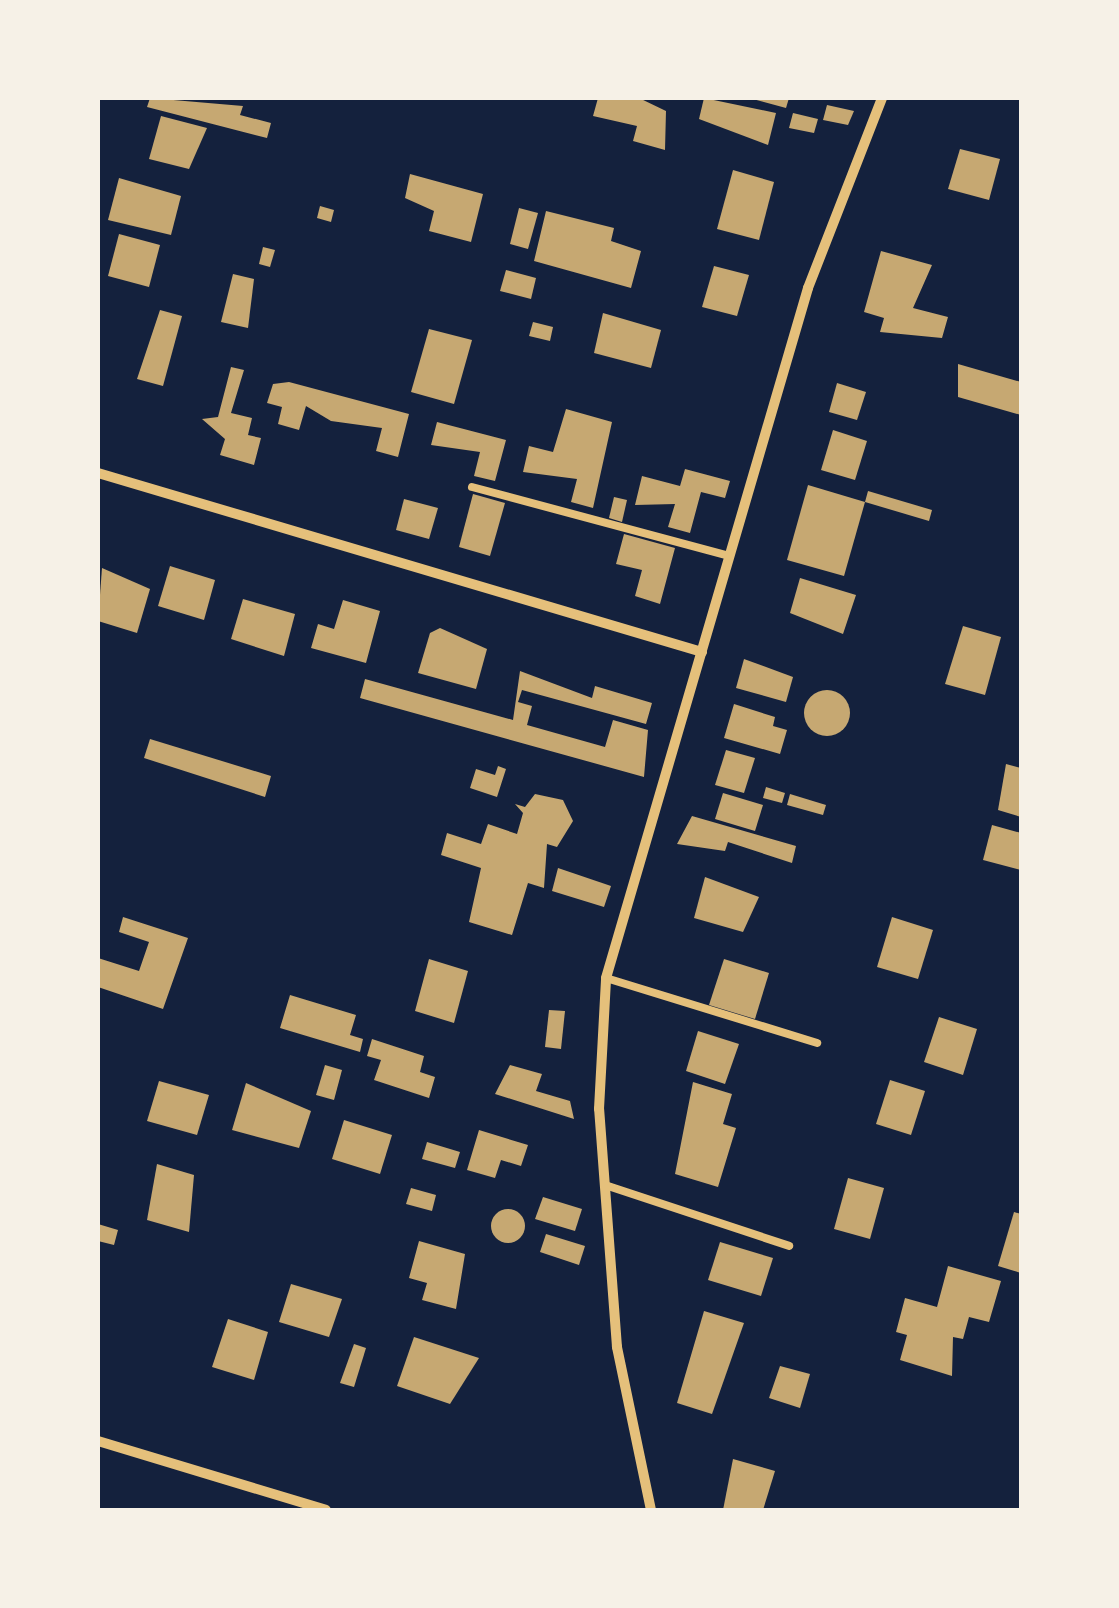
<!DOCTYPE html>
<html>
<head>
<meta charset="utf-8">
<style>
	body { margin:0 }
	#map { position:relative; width:1119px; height:1608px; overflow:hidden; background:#14213d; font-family:"Fira Sans",sans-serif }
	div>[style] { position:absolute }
	.building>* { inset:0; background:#c6a872 }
	.round { border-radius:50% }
	.service>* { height:8px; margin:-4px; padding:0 4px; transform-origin:4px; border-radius:4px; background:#e5c07b }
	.minor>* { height:10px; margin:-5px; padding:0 5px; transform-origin:5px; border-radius:5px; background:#e5c07b }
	span { translate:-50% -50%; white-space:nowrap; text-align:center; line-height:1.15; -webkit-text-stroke:10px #f6f1e7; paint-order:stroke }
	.frame { position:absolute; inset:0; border:100px solid #f6f1e7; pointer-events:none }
</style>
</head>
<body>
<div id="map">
	<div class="building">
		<div style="clip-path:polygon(150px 98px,243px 106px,240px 115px,271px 123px,267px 138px,147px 107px)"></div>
		<div style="clip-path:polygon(598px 98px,639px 98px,666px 111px,665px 150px,633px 141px,637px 126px,593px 116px)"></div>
		<div style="clip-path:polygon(704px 98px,776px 113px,768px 145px,699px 119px)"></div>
		<div style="clip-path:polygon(749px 98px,789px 98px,786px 108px)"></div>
		<div style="clip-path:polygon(827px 105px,854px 111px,848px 125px,823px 120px)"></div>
		<div style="clip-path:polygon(793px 113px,818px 119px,814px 133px,789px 128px)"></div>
		<div style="clip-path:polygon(161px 116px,207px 128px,189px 169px,149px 159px)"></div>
		<div style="clip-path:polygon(960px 149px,1000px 159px,989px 200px,948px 189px)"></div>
		<div style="clip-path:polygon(733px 170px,774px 182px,759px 240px,717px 229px)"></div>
		<div style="clip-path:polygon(410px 174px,483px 194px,471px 242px,429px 231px,434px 211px,405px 198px)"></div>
		<div style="clip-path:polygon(119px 178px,181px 196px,171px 235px,108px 220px)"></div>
		<div style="clip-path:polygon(320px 206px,334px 210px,331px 222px,317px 218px)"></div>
		<div style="clip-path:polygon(519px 208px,538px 213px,528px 249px,510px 244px)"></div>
		<div style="clip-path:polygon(546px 211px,614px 228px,611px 241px,641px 251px,631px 288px,534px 261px)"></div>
		<div style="clip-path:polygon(119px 234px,160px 245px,149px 287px,108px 276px)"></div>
		<div style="clip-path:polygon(263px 247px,275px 250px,270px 267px,259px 264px)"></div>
		<div style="clip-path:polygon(881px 251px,932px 265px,913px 308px,948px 317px,942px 338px,880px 332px,884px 318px,864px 312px)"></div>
		<div style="clip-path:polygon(714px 266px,749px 275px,737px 316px,702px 307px)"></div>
		<div style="clip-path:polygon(506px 270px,536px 278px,531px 299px,500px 291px)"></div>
		<div style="clip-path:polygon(233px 274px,254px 279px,248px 328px,221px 322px)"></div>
		<div style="clip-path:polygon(160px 310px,182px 316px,163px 386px,137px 379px)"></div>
		<div style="clip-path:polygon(603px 313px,661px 330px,651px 368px,594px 353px)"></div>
		<div style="clip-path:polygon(533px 322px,553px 327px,550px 341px,529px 336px)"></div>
		<div style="clip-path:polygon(429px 329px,472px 340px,454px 404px,411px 392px)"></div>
		<div style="clip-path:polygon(958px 364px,1021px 382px,1021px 415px,958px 397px)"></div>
		<div style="clip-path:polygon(231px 367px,244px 370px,231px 413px,252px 418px,248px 435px,261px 438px,254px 465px,220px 455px,225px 439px,202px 419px,218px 417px)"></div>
		<div style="clip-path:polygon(289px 382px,409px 414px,398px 457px,376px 451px,382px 428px,331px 421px,306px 406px,299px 430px,278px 424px,282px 407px,267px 403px,273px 384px)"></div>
		<div style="clip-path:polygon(837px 383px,866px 392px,857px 420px,829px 412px)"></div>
		<div style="clip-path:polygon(566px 409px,612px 422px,593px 508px,571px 502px,577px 479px,523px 472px,529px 446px,553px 452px)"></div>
		<div style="clip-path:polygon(437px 422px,506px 440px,495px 481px,474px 476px,480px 452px,431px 445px)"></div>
		<div style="clip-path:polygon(833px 430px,867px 441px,855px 480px,821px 470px)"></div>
		<div style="clip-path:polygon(685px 469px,730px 481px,725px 498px,701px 492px,690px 533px,668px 527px,675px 504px,635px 505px,642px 476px,680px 486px)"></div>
		<div style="clip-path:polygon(808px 485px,865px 502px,844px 576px,787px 560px)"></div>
		<div style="clip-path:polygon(868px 491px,932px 510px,929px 521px,865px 502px)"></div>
		<div style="clip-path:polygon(473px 494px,505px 503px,490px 556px,459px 547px)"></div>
		<div style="clip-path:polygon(614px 497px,627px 500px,622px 522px,609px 518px)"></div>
		<div style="clip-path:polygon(404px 499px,438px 508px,429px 539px,396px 530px)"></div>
		<div style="clip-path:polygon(624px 534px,675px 548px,660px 604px,635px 596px,642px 570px,616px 564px)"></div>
		<div style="clip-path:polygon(170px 566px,215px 580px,204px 620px,158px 606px)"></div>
		<div style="clip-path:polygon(102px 568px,150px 589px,137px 633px,98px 621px)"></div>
		<div style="clip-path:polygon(800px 578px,856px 595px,843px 634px,790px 613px)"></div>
		<div style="clip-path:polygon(243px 599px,295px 614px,284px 656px,231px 639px)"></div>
		<div style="clip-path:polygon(343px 600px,380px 611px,366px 663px,311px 648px,318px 624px,334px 629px)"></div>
		<div style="clip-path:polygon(963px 626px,1001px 637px,985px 695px,945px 684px)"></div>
		<div style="clip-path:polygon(440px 628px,487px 649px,476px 689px,418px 673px,430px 633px)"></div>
		<div style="clip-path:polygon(744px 659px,793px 677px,786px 702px,736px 688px)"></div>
		<div style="clip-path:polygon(520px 671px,592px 698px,595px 686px,652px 703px,646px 724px,522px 690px,518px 702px,532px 706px,527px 725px,605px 747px,613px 720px,648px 730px,644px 777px,360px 698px,365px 679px,513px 720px)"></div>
		<div class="round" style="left:804px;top:690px;width:46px;height:46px"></div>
		<div style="clip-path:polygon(734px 704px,775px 717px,773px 726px,787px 730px,780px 754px,724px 738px)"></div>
		<div style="clip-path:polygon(150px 739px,271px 776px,265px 797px,144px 758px)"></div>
		<div style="clip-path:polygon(726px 750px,755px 758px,744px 793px,715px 785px)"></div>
		<div style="clip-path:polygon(1006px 764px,1021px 768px,1021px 817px,998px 810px)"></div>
		<div style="clip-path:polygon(498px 766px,506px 769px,497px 797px,470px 788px,476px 769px,495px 775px)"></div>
		<div style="clip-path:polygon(766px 787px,785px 793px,782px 803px,763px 798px)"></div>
		<div style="clip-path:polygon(723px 793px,763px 805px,755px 831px,715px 819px)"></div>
		<div style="clip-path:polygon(535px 794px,563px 800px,573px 821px,557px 847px,547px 844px,544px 888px,528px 883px,512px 935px,469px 922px,481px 868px,441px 855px,447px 833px,481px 844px,488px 824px,517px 834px,523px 813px,515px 804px,525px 807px)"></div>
		<div style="clip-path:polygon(790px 794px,826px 805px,823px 815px,787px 805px)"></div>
		<div style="clip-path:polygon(692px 816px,796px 846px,792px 863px,728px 842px,725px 851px,677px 844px)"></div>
		<div style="clip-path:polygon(992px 825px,1021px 833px,1021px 870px,983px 860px)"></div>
		<div style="clip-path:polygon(558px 868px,611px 886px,604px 907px,552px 891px)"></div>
		<div style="clip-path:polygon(705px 877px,759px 897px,743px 932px,694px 918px)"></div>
		<div style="clip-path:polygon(123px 917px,188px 938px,163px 1009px,98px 987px,98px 958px,139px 971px,149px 942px,119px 932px)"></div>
		<div style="clip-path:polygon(892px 917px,933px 930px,918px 979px,877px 967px)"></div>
		<div style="clip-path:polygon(429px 959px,468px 971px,454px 1023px,415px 1011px)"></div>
		<div style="clip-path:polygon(724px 959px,769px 973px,755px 1019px,709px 1005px)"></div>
		<div style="clip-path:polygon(290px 995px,356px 1015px,350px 1035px,363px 1039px,360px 1052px,280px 1028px)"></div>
		<div style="clip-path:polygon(549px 1010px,565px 1011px,561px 1049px,545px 1047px)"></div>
		<div style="clip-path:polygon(939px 1017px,977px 1029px,963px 1075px,924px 1062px)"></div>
		<div style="clip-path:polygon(698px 1031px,739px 1044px,725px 1084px,686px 1071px)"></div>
		<div style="clip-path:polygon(372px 1039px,424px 1056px,420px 1072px,435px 1077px,429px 1098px,374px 1080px,381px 1060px,367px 1056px)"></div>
		<div style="clip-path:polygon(325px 1065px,342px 1070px,334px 1100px,316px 1095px)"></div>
		<div style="clip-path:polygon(510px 1065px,542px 1074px,536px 1091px,570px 1101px,574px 1119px,495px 1094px)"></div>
		<div style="clip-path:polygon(890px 1080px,925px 1091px,911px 1135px,876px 1124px)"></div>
		<div style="clip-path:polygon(159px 1081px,209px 1095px,197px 1135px,147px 1121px)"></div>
		<div style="clip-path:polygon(693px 1082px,732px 1094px,723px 1124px,736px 1128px,718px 1187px,675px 1174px)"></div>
		<div style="clip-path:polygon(246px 1083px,311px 1111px,299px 1148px,232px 1130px)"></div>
		<div style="clip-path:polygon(344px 1120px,392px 1135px,380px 1174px,332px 1159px)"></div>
		<div style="clip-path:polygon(479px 1130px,528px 1145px,521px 1166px,501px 1160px,495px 1178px,467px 1170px)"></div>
		<div style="clip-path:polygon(427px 1142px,460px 1152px,455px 1168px,422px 1159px)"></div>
		<div style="clip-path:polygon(157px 1164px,194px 1175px,189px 1232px,147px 1220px)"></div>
		<div style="clip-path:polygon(848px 1178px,884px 1188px,870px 1239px,834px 1229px)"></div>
		<div style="clip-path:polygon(411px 1188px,436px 1195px,432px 1211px,406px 1204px)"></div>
		<div style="clip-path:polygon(543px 1197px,582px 1209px,575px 1231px,535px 1219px)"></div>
		<div class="round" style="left:491px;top:1209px;width:34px;height:34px"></div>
		<div style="clip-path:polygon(1014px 1212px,1021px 1214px,1021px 1273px,998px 1266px)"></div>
		<div style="clip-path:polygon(98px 1224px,118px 1230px,114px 1245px,98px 1241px)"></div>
		<div style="clip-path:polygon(546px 1234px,585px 1246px,579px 1265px,540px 1252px)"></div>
		<div style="clip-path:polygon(419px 1241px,465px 1254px,456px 1309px,422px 1300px,427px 1283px,409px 1278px)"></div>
		<div style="clip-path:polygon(720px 1242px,773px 1258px,761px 1296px,708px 1280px)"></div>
		<div style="clip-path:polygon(948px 1266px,1001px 1281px,989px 1322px,969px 1317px,963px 1339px,953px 1337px,952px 1376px,900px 1360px,907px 1335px,896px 1332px,905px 1298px,937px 1307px)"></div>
		<div style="clip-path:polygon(291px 1284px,342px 1299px,329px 1337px,279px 1322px)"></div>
		<div style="clip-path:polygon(704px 1311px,744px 1323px,712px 1414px,677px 1403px)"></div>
		<div style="clip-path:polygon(228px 1319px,268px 1332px,254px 1380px,212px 1367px)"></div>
		<div style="clip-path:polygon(414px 1337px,479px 1358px,450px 1404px,397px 1386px)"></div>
		<div style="clip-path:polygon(354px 1344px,366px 1348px,354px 1387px,340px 1383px)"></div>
		<div style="clip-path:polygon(780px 1366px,810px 1374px,800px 1408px,769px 1398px)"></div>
		<div style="clip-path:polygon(733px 1459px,775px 1471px,763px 1510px,723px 1510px)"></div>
	</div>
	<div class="service">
		<div style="left:472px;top:487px;width:267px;rotate:15deg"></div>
		<div style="left:606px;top:978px;width:221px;rotate:17.1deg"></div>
		<div style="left:605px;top:1185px;width:194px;rotate:18.3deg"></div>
	</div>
	<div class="minor">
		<div style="left:98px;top:473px;width:630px;rotate:16.51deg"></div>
		<div style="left:98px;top:1441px;width:238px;rotate:16.8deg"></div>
		<div style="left:651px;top:1510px;width:167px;rotate:-101.8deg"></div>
		<div style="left:617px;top:1347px;width:239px;rotate:-94.3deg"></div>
		<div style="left:599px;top:1109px;width:131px;rotate:-86.9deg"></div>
		<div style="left:606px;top:978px;width:719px;rotate:-73.68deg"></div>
		<div style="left:808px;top:288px;width:204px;rotate:-68.7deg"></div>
	</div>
	<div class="frame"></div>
</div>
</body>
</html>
